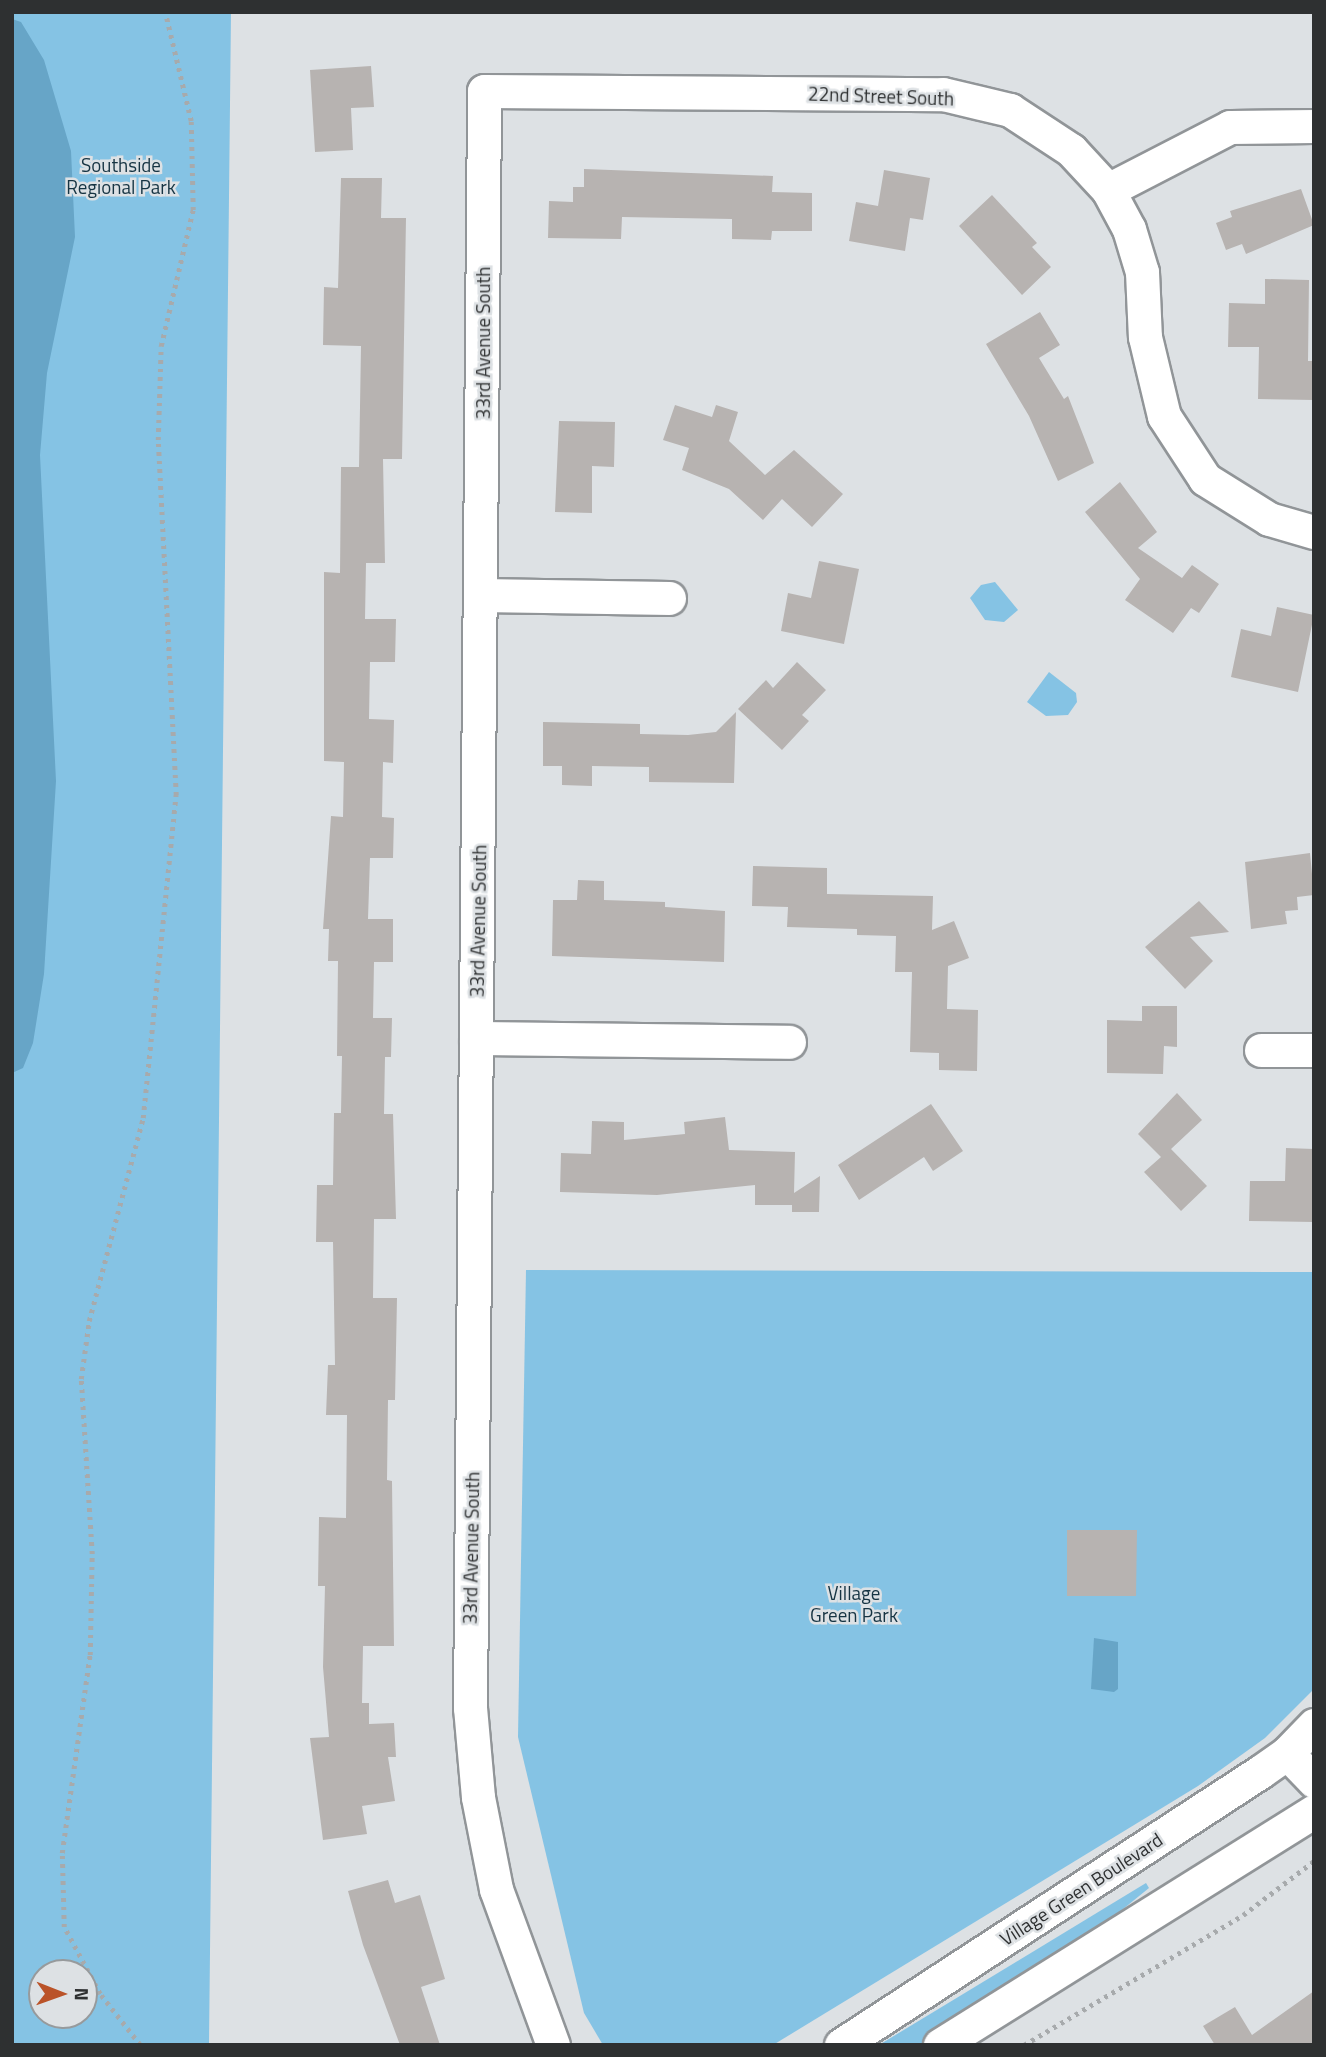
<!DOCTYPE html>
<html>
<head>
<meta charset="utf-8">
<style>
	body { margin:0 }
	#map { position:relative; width:1326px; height:2057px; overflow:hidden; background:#dde1e4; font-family:"Titillium Web",sans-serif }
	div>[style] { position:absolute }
	.green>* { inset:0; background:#85c3e4 }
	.water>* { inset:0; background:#67a5c7 }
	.building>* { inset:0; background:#b7b3b1 }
	.path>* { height:4.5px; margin-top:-2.25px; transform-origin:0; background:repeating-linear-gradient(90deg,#a7aaac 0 3.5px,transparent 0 8.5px) }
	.roads { filter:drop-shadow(2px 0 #919598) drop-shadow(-2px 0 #919598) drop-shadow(0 2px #919598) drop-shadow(0 -2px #919598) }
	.minor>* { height:33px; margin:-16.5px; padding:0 16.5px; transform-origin:16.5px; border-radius:16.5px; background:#fff }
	span { translate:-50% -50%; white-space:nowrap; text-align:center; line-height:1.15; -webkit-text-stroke:5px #dde1e4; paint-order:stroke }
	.street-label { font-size:19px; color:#2e3031 }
	.park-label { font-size:19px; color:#163443 }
	.frame { position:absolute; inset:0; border:14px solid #2e3031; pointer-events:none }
	.north { position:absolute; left:28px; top:1959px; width:70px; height:70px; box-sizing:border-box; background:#dde1e4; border:2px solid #979a9c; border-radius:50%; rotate:91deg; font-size:19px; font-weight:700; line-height:28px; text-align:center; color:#2e3031 }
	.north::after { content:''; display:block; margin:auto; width:24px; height:32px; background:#ba5329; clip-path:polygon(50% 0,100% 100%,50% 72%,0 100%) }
</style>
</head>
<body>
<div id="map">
	<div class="green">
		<div style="clip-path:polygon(evenodd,12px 12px,231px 12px,209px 2045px,12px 2045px,12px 12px,42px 1973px,84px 1973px,84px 2015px,42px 2015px,42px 1973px)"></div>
		<div style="clip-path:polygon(995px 582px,1018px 610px,1004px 622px,985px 620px,970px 598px,981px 585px)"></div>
		<div style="clip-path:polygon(1049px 672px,1076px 693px,1077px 702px,1068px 715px,1046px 716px,1027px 702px)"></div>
		<div style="clip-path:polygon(526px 1270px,1314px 1272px,1314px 1689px,1265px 1738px,1198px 1786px,773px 2045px,603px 2045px,584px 2013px,518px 1737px)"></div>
		<div style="clip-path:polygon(1146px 1883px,1149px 1888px,1075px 1948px,921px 2045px,879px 2045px)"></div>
	</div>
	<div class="water">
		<div style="clip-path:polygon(12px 19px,21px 22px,44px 60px,71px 151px,75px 237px,47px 373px,40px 455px,56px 781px,44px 974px,33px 1043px,23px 1068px,12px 1073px)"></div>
		<div style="clip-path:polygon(1094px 1638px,1118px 1642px,1118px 1689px,1114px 1692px,1091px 1689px)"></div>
	</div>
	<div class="building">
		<div style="clip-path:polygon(371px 66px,374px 107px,351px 108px,353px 150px,315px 152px,310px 70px)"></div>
		<div style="clip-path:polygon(584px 169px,773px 176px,772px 192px,812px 193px,812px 231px,772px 231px,771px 240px,732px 239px,732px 219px,622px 217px,621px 239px,548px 238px,549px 201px,573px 202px,573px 187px,584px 187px)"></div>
		<div style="clip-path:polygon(884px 170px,930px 178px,923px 220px,910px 218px,905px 251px,849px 241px,856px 202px,878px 206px)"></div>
		<div style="clip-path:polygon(341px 178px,382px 178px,381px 218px,406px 218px,402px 459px,383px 459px,385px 563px,366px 563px,365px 619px,396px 619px,395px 662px,370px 662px,369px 719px,394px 720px,393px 763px,383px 762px,382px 817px,394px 818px,393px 858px,370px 858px,368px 919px,393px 919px,393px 962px,374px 962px,373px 1018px,392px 1018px,391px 1057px,385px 1057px,384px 1114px,393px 1114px,396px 1219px,374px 1219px,373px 1298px,397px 1298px,395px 1400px,388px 1400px,387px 1480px,392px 1481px,394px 1646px,363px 1646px,362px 1703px,369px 1703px,369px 1724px,394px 1723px,396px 1757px,388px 1757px,395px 1801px,362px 1806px,367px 1834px,323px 1840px,310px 1738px,329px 1737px,323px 1667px,325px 1586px,318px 1586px,319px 1517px,346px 1518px,347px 1415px,326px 1415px,328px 1365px,335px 1365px,333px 1242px,316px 1242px,317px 1185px,333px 1185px,334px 1113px,341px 1113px,342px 1056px,337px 1056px,338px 961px,328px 961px,329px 929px,323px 929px,331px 816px,343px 817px,344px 762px,324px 761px,324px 572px,340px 573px,341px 467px,359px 467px,361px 346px,323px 345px,324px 287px,338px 288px)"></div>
		<div style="clip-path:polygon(1301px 189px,1314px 225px,1246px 254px,1242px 244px,1226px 250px,1216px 223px,1232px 217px,1230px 211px)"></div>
		<div style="clip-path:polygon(992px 195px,1037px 243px,1032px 247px,1051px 267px,1022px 295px,959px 226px)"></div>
		<div style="clip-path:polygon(1265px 279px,1309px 280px,1308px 361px,1314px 361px,1314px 400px,1258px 399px,1259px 347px,1228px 347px,1229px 303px,1265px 304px)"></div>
		<div style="clip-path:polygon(1040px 312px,1060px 345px,1039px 358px,1064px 399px,1068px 396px,1094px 463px,1058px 481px,1029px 416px,986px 344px)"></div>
		<div style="clip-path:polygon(675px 405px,712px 417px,716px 405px,738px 412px,729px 441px,765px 475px,794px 450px,843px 494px,812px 527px,782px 499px,763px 520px,729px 489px,682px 470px,689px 448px,663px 440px)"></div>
		<div style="clip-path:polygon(559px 421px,615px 422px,614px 467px,592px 466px,592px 513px,555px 512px)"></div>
		<div style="clip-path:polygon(1120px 482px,1157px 532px,1138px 548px,1182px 578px,1192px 565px,1219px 584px,1199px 613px,1191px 608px,1173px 633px,1125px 600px,1140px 579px,1085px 512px)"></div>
		<div style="clip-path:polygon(819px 561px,859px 569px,844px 644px,781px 631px,788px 593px,811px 598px)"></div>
		<div style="clip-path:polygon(1277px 607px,1314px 615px,1298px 692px,1231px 677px,1241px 629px,1271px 636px)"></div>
		<div style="clip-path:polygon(797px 662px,826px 690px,802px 715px,809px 721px,782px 750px,738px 709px,766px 680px,773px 688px)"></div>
		<div style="clip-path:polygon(736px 712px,734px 783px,649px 782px,649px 767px,592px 766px,592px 786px,562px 785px,562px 766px,543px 766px,543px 722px,640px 724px,640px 734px,688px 735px,716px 732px)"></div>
		<div style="clip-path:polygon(1310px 853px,1314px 895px,1297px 897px,1298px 910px,1285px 911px,1287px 924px,1251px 929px,1245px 862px)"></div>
		<div style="clip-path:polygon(753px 866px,827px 868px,827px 894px,933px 896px,932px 930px,954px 921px,969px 958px,948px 966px,947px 1009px,978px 1010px,977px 1071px,939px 1070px,939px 1053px,910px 1052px,912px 972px,895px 972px,896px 936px,857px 935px,857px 929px,787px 927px,788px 907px,752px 906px)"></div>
		<div style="clip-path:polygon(578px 880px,604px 881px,604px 900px,665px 902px,665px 907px,725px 911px,724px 962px,552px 956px,553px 900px,577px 900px)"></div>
		<div style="clip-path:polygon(1199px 901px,1229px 932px,1190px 937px,1213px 961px,1185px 989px,1145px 947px)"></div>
		<div style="clip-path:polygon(1142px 1006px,1177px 1006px,1177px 1047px,1164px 1046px,1163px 1074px,1107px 1073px,1107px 1020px,1142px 1021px)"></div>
		<div style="clip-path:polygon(1177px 1093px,1202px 1120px,1171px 1149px,1207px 1186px,1181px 1211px,1144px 1172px,1161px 1157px,1138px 1134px)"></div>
		<div style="clip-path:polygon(931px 1104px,963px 1151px,933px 1171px,924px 1157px,859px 1200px,838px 1165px)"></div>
		<div style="clip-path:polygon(725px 1117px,729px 1150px,795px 1152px,794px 1193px,820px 1176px,819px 1212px,792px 1212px,792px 1205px,755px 1205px,755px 1185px,657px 1195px,560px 1192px,561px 1153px,591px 1154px,592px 1121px,624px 1122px,624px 1140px,685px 1134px,684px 1122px)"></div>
		<div style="clip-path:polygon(1286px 1148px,1314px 1149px,1314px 1222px,1249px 1221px,1250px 1181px,1285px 1181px)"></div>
		<div style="clip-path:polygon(1067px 1530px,1137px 1530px,1136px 1596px,1067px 1596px)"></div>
		<div style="clip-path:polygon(388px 1880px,395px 1903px,420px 1895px,445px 1979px,421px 1987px,440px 2045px,400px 2045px,363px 1945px,348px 1891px)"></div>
		<div style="clip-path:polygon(1314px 1991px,1314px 2045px,1215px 2045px,1203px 2026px,1235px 2007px,1252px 2035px)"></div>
	</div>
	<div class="path">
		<div style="left:140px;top:2045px;width:65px;rotate:-128.1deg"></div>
		<div style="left:100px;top:1994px;width:76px;rotate:-118.2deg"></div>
		<div style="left:64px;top:1927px;width:74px;rotate:-91.5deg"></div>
		<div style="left:62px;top:1853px;width:200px;rotate:-82deg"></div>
		<div style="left:90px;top:1655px;width:101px;rotate:-88.9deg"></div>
		<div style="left:92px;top:1554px;width:175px;rotate:-93.6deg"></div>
		<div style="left:81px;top:1379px;width:59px;rotate:-82.1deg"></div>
		<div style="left:89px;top:1321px;width:210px;rotate:-75.1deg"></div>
		<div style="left:143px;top:1118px;width:325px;rotate:-84.2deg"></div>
		<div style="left:176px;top:795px;width:355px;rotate:-92.9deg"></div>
		<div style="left:158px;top:440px;width:94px;rotate:-88.2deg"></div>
		<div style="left:161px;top:346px;width:140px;rotate:-76.8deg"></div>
		<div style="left:193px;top:210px;width:89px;rotate:-91.3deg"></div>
		<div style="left:191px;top:121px;width:112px;rotate:-103.4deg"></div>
		<div style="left:1024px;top:2045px;width:255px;rotate:-30.7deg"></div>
		<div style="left:1243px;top:1915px;width:89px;rotate:-37.3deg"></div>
	</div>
	<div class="roads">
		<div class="minor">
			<div style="left:1108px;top:190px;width:137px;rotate:-27.3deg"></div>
			<div style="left:1230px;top:127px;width:84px;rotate:-0.7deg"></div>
			<div style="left:481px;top:595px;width:188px;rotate:0.9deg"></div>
			<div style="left:476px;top:1038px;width:313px;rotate:0.7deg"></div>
			<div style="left:1261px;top:1050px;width:53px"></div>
			<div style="left:1287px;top:1753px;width:39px;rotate:46deg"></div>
			<div style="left:553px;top:2045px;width:166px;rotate:-110.1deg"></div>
			<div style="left:496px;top:1889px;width:94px;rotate:-101.1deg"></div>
			<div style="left:478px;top:1797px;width:89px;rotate:-95.1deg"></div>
			<div style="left:470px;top:1708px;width:1617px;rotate:-89.5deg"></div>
			<div style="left:484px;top:91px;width:459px;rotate:0.4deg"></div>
			<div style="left:943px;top:94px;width:69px;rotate:13.4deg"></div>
			<div style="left:1010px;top:110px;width:73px;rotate:33.3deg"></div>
			<div style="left:1071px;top:150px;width:54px;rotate:47.2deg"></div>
			<div style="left:1108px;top:190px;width:44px;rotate:61.7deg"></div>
			<div style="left:1129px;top:229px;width:45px;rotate:73.2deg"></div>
			<div style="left:1142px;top:272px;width:65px;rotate:87.4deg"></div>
			<div style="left:1145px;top:337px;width:81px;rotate:76.5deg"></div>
			<div style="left:1164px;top:416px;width:75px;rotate:56.9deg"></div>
			<div style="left:1205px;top:479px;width:75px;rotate:32deg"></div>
			<div style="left:1269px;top:519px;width:47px;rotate:16.1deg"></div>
			<div style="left:841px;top:2045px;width:500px;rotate:-33.09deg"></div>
			<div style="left:1260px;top:1772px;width:33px;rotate:-35deg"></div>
			<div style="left:1287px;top:1753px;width:39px;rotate:-46deg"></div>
			<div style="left:940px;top:2045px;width:441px;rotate:-32deg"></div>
		</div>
	</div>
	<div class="street-label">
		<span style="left:881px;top:96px;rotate:2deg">22nd Street South</span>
		<span style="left:483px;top:343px;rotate:-90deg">33rd Avenue South</span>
		<span style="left:478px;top:921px;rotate:-89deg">33rd Avenue South</span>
		<span style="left:471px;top:1548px;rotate:-89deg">33rd Avenue South</span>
		<span style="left:1081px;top:1889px;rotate:-33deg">Village Green Boulevard</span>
	</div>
	<div class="park-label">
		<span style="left:121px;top:176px">Southside<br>Regional Park</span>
		<span style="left:854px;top:1604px">Village<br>Green Park</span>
	</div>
	<div class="frame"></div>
	<div class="north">N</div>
</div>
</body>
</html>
